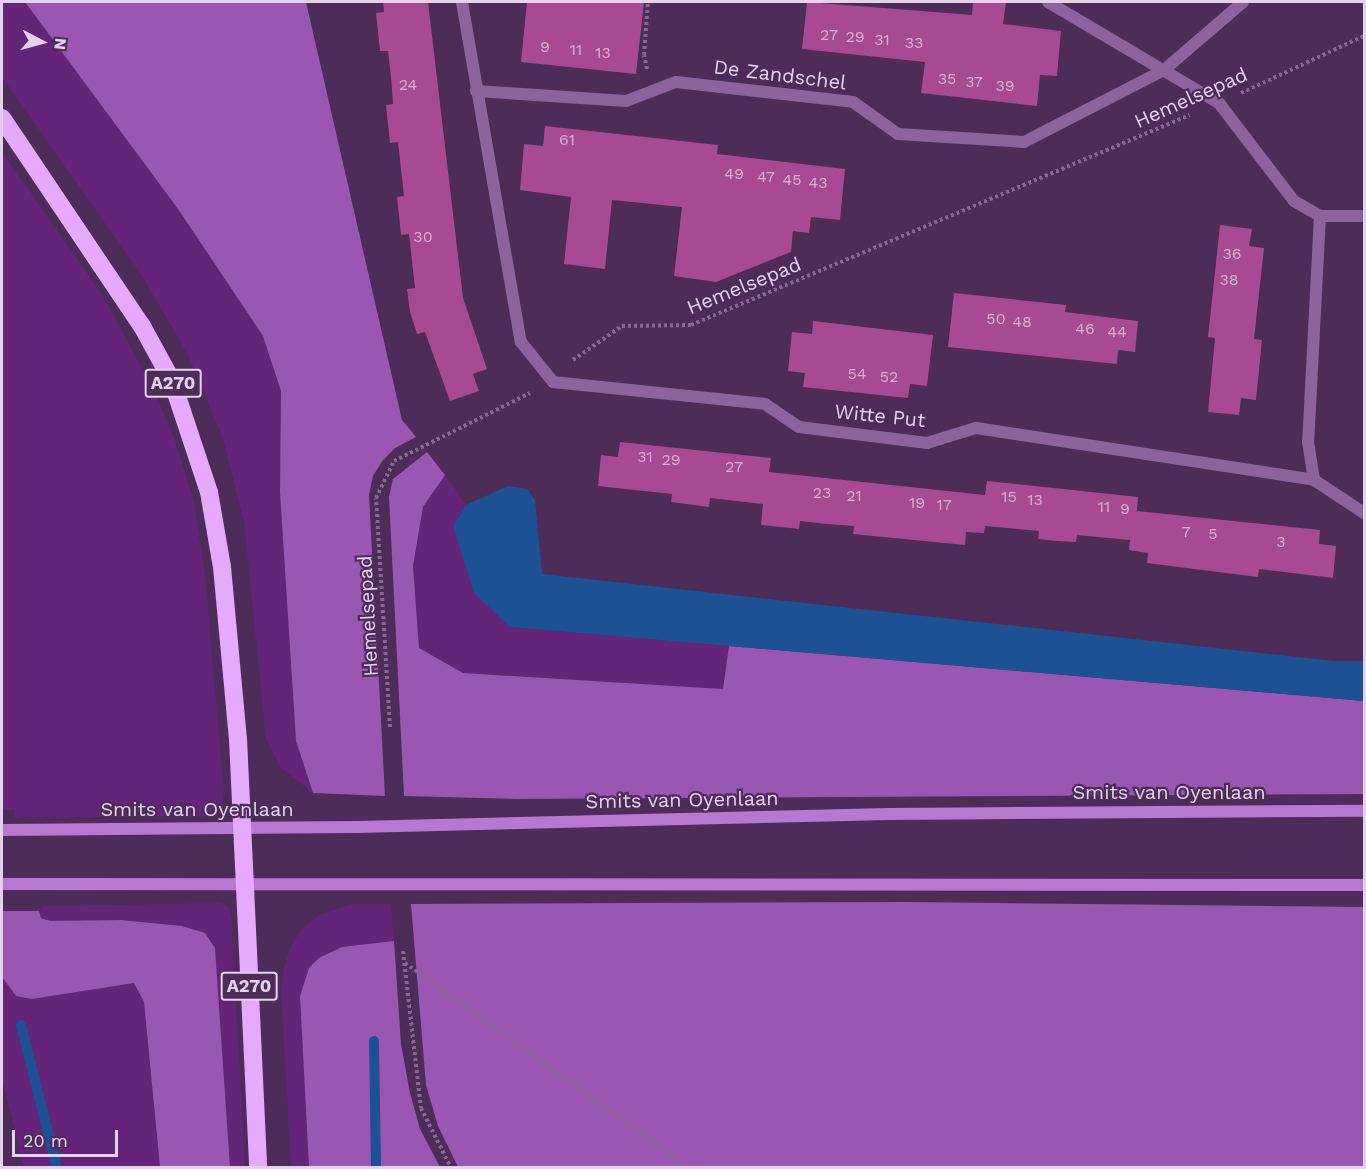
<!DOCTYPE html>
<html>
<head>
<meta charset="utf-8">
<style>
	body { margin:0 }
	#map { position:relative; width:1366px; height:1169px; overflow:hidden; background:#4d2c5a; font-family:"Work Sans",sans-serif }
	div>[style] { position:absolute }
	.green>* { inset:0; background:#64247a }
	.forest>* { inset:0; background:#9a56b3 }
	.water>* { inset:0; background:#1c5193 }
	.stream>* { height:10px; margin:-5px; padding:0 5px; transform-origin:5px; border-radius:5px; background:#1c5193 }
	.building>* { inset:0; background:#a74993 }
	.path>* { height:4px; margin-top:-2px; transform-origin:0; background:repeating-linear-gradient(90deg,#856990 0 3px,transparent 0 6px) }
	.minor>* { height:12px; margin:-6px; padding:0 6px; transform-origin:6px; border-radius:6px; background:#8c639c }
	.secondary>* { height:12px; margin:-6px; padding:0 6px; transform-origin:6px; border-radius:6px; background:#b877d1 }
	.motorway>* { height:18px; margin:-9px; padding:0 9px; transform-origin:9px; border-radius:9px; background:#e5aafc }
	span { translate:-50% -50%; white-space:nowrap; text-align:center; line-height:1.15; -webkit-text-stroke:4.5px #4d2c5a; paint-order:stroke }
	.number-label { font-size:16px; color:#d6b0d6 }
	.number-label span { -webkit-text-stroke-width:0 }
	.shield-label span { padding:2px 4px; background:#4d2c5a; border:2px solid; border-radius:4px; -webkit-text-stroke-width:0 }
	.shield-label { font-size:18px; color:#e5d2ed; font-weight:700 }
	.street-label { font-size:20px; color:#e5d2ed }
	.frame { position:absolute; inset:0; border:3px solid #e5d2ed; pointer-events:none }
	.north { position:absolute; left:12px; top:12px; width:60px; height:60px; -webkit-text-stroke:4px #4d2c5a; paint-order:stroke; rotate:96deg; font-size:16px; font-weight:700; line-height:24px; text-align:center; color:#e5d2ed }
	.north::after { content:''; display:block; margin:auto; width:21px; height:27px; background:#e5d2ed; clip-path:polygon(50% 0,100% 100%,50% 72%,0 100%) }
	.scale { position:absolute; left:12px; top:1130px; width:106px; height:27px; box-sizing:border-box; border:3px solid #e5d2ed; border-top:0; padding-left:8px; font-size:18px; line-height:21px; white-space:nowrap; color:#e5d2ed; -webkit-text-stroke:4px #4d2c5a; paint-order:stroke }
</style>
</head>
<body>
<div id="map">
	<div class="green">
		<div style="clip-path:polygon(2px 2px,25px 2px,178px 209px,263px 336px,281px 391px,280px 492px,296px 740px,313px 793px,280px 767px,266px 738px,244px 522px,223px 438px,188px 355px,143px 277px,2px 77px)"></div>
		<div style="clip-path:polygon(2px 152px,105px 299px,156px 395px,176px 443px,194px 502px,205px 575px,224px 794px,222px 806px,214px 816px,15px 817px,15px 810px,2px 810px)"></div>
		<div style="clip-path:polygon(445px 475px,466px 505px,453px 526px,510px 627px,729px 646px,723px 689px,463px 673px,419px 648px,413px 566px,423px 507px)"></div>
		<div style="clip-path:polygon(220px 903px,228px 907px,231px 915px,245px 1167px,230px 1167px,215px 948px,206px 933px,182px 926px,121px 920px,50px 921px,41px 918px,39px 911px,45px 906px)"></div>
		<div style="clip-path:polygon(353px 904px,391px 904px,394px 941px,342px 947px,300px 995px,309px 1167px,291px 1167px,281px 990px,284px 969px,290px 947px,302px 929px,319px 915px)"></div>
		<div style="clip-path:polygon(2px 977px,16px 996px,134px 983px,144px 1001px,160px 1167px,24px 1167px,2px 1079px)"></div>
	</div>
	<div class="forest">
		<div style="clip-path:polygon(25px 2px,306px 2px,402px 420px,416px 437px,395px 448px,383px 460px,373px 476px,369px 495px,385px 796px,313px 793px,296px 741px,280px 492px,281px 391px,263px 336px,178px 209px)"></div>
		<div style="clip-path:polygon(427px 452px,445px 475px,423px 507px,413px 566px,419px 648px,463px 673px,723px 689px,729px 646px,1364px 701px,1364px 794px,516px 799px,404px 796px,389px 497px,393px 479px)"></div>
		<div style="clip-path:polygon(906px 902px,1364px 907px,1364px 1167px,458px 1167px,438px 1126px,426px 1085px,411px 904px)"></div>
		<div style="clip-path:polygon(2px 911px,39px 911px,41px 918px,50px 921px,121px 920px,182px 926px,205px 933px,215px 948px,230px 1167px,160px 1167px,144px 1002px,134px 983px,32px 999px,16px 996px,2px 977px)"></div>
		<div style="clip-path:polygon(394px 941px,401px 1044px,410px 1093px,420px 1129px,440px 1167px,309px 1167px,300px 996px,309px 968px,319px 958px,342px 947px)"></div>
	</div>
	<div class="water">
		<div style="clip-path:polygon(508px 486px,527px 489px,535px 500px,542px 574px,1334px 661px,1364px 661px,1364px 701px,510px 627px,474px 593px,453px 526px,466px 505px)"></div>
	</div>
	<div class="stream">
		<div style="left:21px;top:1025px;width:147px;rotate:75.9deg"></div>
		<div style="left:374px;top:1041px;width:127px;rotate:89.1deg"></div>
	</div>
	<div class="building">
		<div style="clip-path:polygon(383px 2px,428px 2px,463px 298px,487px 369px,473px 374px,479px 391px,450px 401px,425px 332px,417px 334px,410px 312px,407px 289px,415px 288px,409px 234px,401px 235px,397px 197px,404px 196px,398px 142px,390px 143px,386px 105px,393px 104px,391px 77px,388px 51px,380px 51px,376px 13px,384px 12px)"></div>
		<div style="clip-path:polygon(527px 2px,644px 2px,636px 74px,521px 62px)"></div>
		<div style="clip-path:polygon(807px 2px,972px 15px,973px 2px,1006px 2px,1003px 24px,1061px 31px,1057px 76px,1040px 75px,1037px 106px,921px 93px,925px 62px,802px 49px)"></div>
		<div style="clip-path:polygon(545px 126px,718px 145px,717px 154px,845px 169px,840px 220px,811px 217px,809px 233px,793px 231px,791px 252px,716px 282px,674px 276px,682px 207px,612px 200px,605px 269px,564px 264px,571px 197px,520px 190px,524px 144px,543px 146px)"></div>
		<div style="clip-path:polygon(1220px 225px,1252px 229px,1249px 246px,1264px 248px,1254px 339px,1262px 340px,1256px 400px,1241px 398px,1239px 415px,1208px 412px,1215px 338px,1208px 337px)"></div>
		<div style="clip-path:polygon(954px 293px,1066px 305px,1065px 312px,1138px 321px,1135px 352px,1118px 350px,1117px 364px,948px 347px)"></div>
		<div style="clip-path:polygon(813px 321px,933px 335px,927px 386px,910px 384px,908px 398px,803px 387px,805px 373px,788px 371px,792px 332px,812px 334px)"></div>
		<div style="clip-path:polygon(620px 442px,771px 458px,769px 472px,985px 495px,987px 481px,1138px 497px,1137px 511px,1320px 530px,1319px 544px,1336px 546px,1333px 578px,1259px 569px,1258px 577px,1147px 563px,1148px 553px,1129px 550px,1130px 540px,1077px 535px,1076px 542px,1057px 541px,1038px 539px,1039px 531px,985px 526px,984px 533px,966px 532px,965px 545px,853px 534px,854px 526px,827px 524px,800px 521px,799px 529px,761px 525px,763px 504px,710px 498px,709px 507px,671px 502px,672px 494px,598px 486px,601px 455px,618px 457px)"></div>
	</div>
	<div class="path">
		<div style="left:647px;top:69px;width:14px;rotate:-102deg"></div>
		<div style="left:644px;top:55px;width:53px;rotate:-85.7deg"></div>
		<div style="left:1241px;top:93px;width:136px;rotate:-24.9deg"></div>
		<div style="left:573px;top:360px;width:60px;rotate:-34.8deg"></div>
		<div style="left:622px;top:326px;width:69px;rotate:-0.8deg"></div>
		<div style="left:691px;top:325px;width:541px;rotate:-22.82deg"></div>
		<div style="left:390px;top:727px;width:229px;rotate:-93.5deg"></div>
		<div style="left:376px;top:498px;width:41px;rotate:-64.1deg"></div>
		<div style="left:394px;top:461px;width:152px;rotate:-26.6deg"></div>
		<div style="left:403px;top:951px;width:158px;rotate:83.5deg"></div>
		<div style="left:421px;top:1108px;width:67px;rotate:63.4deg"></div>
		<div style="left:405px;top:963px;width:350px;rotate:35.8deg"></div>
	</div>
	<div class="minor">
		<div style="left:462px;top:2px;width:345px;rotate:80.2deg"></div>
		<div style="left:521px;top:342px;width:51px;rotate:51.3deg"></div>
		<div style="left:553px;top:382px;width:213px;rotate:5.9deg"></div>
		<div style="left:765px;top:404px;width:41px;rotate:34.1deg"></div>
		<div style="left:799px;top:427px;width:129px;rotate:7.1deg"></div>
		<div style="left:927px;top:443px;width:51px;rotate:-17deg"></div>
		<div style="left:976px;top:428px;width:342px;rotate:8.7deg"></div>
		<div style="left:1048px;top:2px;width:199px;rotate:30.6deg"></div>
		<div style="left:1219px;top:103px;width:123px;rotate:52.6deg"></div>
		<div style="left:1294px;top:201px;width:30px;rotate:30deg"></div>
		<div style="left:1320px;top:216px;width:44px"></div>
		<div style="left:476px;top:91px;width:150px;rotate:3.8deg"></div>
		<div style="left:626px;top:101px;width:53px;rotate:-20.8deg"></div>
		<div style="left:676px;top:82px;width:178px;rotate:6.4deg"></div>
		<div style="left:853px;top:102px;width:55px;rotate:35.4deg"></div>
		<div style="left:898px;top:134px;width:126px;rotate:3.6deg"></div>
		<div style="left:1024px;top:142px;width:157px;rotate:-27.2deg"></div>
		<div style="left:1164px;top:70px;width:104px;rotate:-40.7deg"></div>
		<div style="left:1320px;top:216px;width:226px;rotate:93deg"></div>
		<div style="left:1308px;top:442px;width:38px;rotate:81deg"></div>
		<div style="left:1314px;top:480px;width:60px;rotate:33.4deg"></div>
	</div>
	<div class="secondary">
		<div style="left:2px;top:830px;width:355px;rotate:-0.5deg"></div>
		<div style="left:357px;top:827px;width:532px;rotate:-1.4deg"></div>
		<div style="left:889px;top:814px;width:475px;rotate:-0.4deg"></div>
		<div style="left:2px;top:884px;width:1362px;rotate:0.04deg"></div>
	</div>
	<div class="motorway">
		<div style="left:2px;top:118px;width:251px;rotate:56.1deg"></div>
		<div style="left:142px;top:326px;width:63px;rotate:61.4deg"></div>
		<div style="left:172px;top:381px;width:117px;rotate:71.6deg"></div>
		<div style="left:209px;top:492px;width:76px;rotate:80.2deg"></div>
		<div style="left:222px;top:567px;width:173px;rotate:84.7deg"></div>
		<div style="left:238px;top:739px;width:429px;rotate:87.3deg"></div>
	</div>
	<div class="number-label">
		<span style="left:829px;top:35px">27</span>
		<span style="left:855px;top:37px">29</span>
		<span style="left:882px;top:40px">31</span>
		<span style="left:914px;top:43px">33</span>
		<span style="left:545px;top:47px">9</span>
		<span style="left:576px;top:50px">11</span>
		<span style="left:603px;top:53px">13</span>
		<span style="left:947px;top:79px">35</span>
		<span style="left:974px;top:82px">37</span>
		<span style="left:408px;top:85px">24</span>
		<span style="left:1005px;top:86px">39</span>
		<span style="left:567px;top:140px">61</span>
		<span style="left:734px;top:174px">49</span>
		<span style="left:766px;top:177px">47</span>
		<span style="left:792px;top:180px">45</span>
		<span style="left:818px;top:183px">43</span>
		<span style="left:423px;top:237px">30</span>
		<span style="left:1232px;top:254px">36</span>
		<span style="left:1229px;top:280px">38</span>
		<span style="left:996px;top:319px">50</span>
		<span style="left:1022px;top:322px">48</span>
		<span style="left:1085px;top:329px">46</span>
		<span style="left:1117px;top:332px">44</span>
		<span style="left:857px;top:374px">54</span>
		<span style="left:889px;top:377px">52</span>
		<span style="left:645px;top:457px">31</span>
		<span style="left:671px;top:460px">29</span>
		<span style="left:734px;top:467px">27</span>
		<span style="left:822px;top:493px">23</span>
		<span style="left:854px;top:496px">21</span>
		<span style="left:1009px;top:497px">15</span>
		<span style="left:1035px;top:500px">13</span>
		<span style="left:917px;top:503px">19</span>
		<span style="left:944px;top:505px">17</span>
		<span style="left:1104px;top:507px">11</span>
		<span style="left:1125px;top:509px">9</span>
		<span style="left:1186px;top:532px">7</span>
		<span style="left:1213px;top:534px">5</span>
		<span style="left:1281px;top:542px">3</span>
	</div>
	<div class="shield-label">
		<span style="left:173px;top:383px">A270</span>
		<span style="left:249px;top:986px">A270</span>
	</div>
	<div class="street-label">
		<span style="left:780px;top:75px;rotate:7deg">De Zandschel</span>
		<span style="left:1191px;top:98px;rotate:-24deg">Hemelsepad</span>
		<span style="left:744px;top:286px;rotate:-22deg">Hemelsepad</span>
		<span style="left:880px;top:416px;rotate:6deg">Witte Put</span>
		<span style="left:368px;top:616px;rotate:-93deg">Hemelsepad</span>
		<span style="left:1169px;top:792px">Smits van Oyenlaan</span>
		<span style="left:682px;top:800px;rotate:-1deg">Smits van Oyenlaan</span>
		<span style="left:197px;top:809px">Smits van Oyenlaan</span>
	</div>
	<div class="frame"></div>
	<div class="north">N</div>
	<div class="scale">20 m</div>
</div>
</body>
</html>
